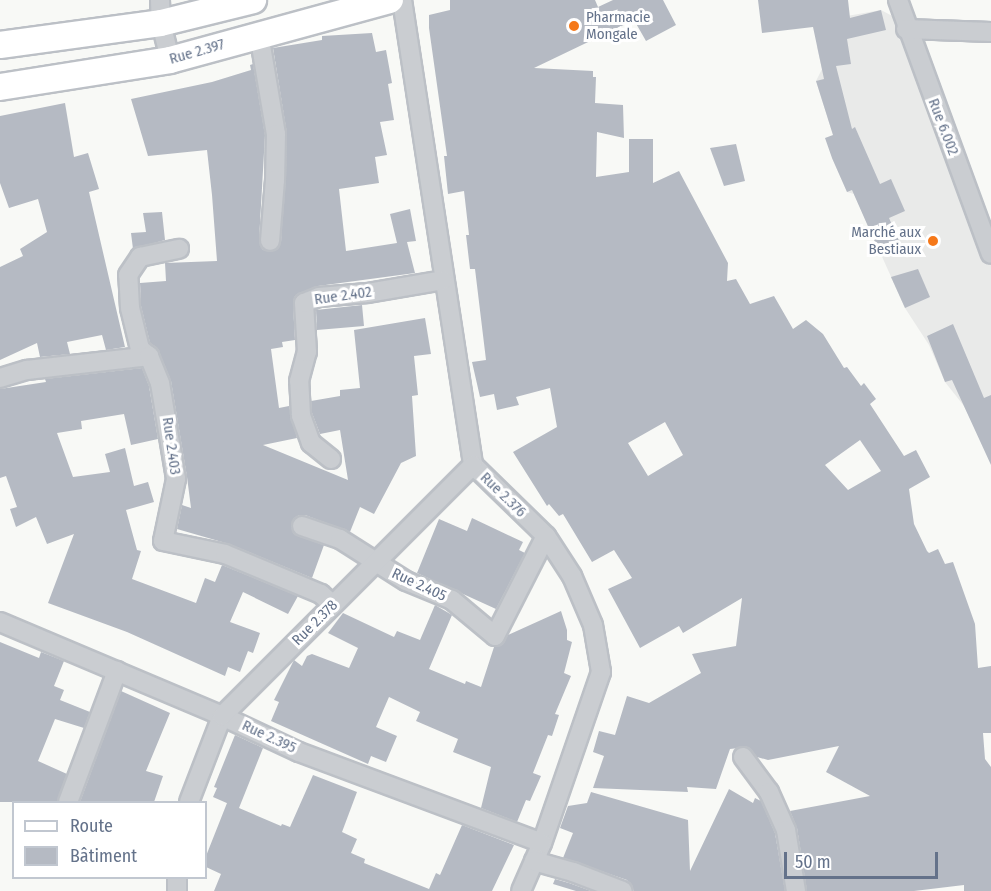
<!DOCTYPE html>
<html>
<head>
<meta charset="utf-8">
<style>
	body { margin:0 }
	#map { position:relative; width:991px; height:891px; overflow:hidden; background:#f8f9f6; font-family:"Fira Sans Condensed",sans-serif }
	div>[style] { position:absolute }
	.built>* { inset:0; background:#e9eae9 }
	.building>* { inset:0; background:#b5bac3 }
	.roads { filter:drop-shadow(2px 0 #bcc0c6) drop-shadow(-2px 0 #bcc0c6) drop-shadow(0 2px #bcc0c6) drop-shadow(0 -2px #bcc0c6) }
	.street>* { height:18px; margin:-9px; padding:0 9px; transform-origin:9px; border-radius:9px; background:#cacdd1 }
	.secondary>* { height:26px; margin:-13px; padding:0 13px; transform-origin:13px; border-radius:13px; background:#fff }
	.dots>* { width:16px; height:16px; translate:-50% -50%; box-sizing:border-box; border:3px solid #fff; border-radius:50% }
	span { translate:-50% -50%; white-space:nowrap; text-align:center; line-height:1.15; -webkit-text-stroke:6px #fff; paint-order:stroke }
	.poi-label { font-size:15px; color:#64728a }
	.left { translate:0 -50%; text-align:left }
	.right { translate:-100% -50%; text-align:right }
	.street-label { font-size:15px; color:#64728a }
	.legend { position:absolute; left:12px; top:801px; width:195px; height:78px; box-sizing:border-box; background:#fff; border:2px solid #c1c7d0; margin:0; padding:8px 10px; list-style:none; font-size:18px; color:#64728a }
	.legend li { display:flex; align-items:center; gap:12px; height:30px }
	.legend b { width:30px; border:2px solid #c1c7d0 }
	.scale { position:absolute; left:784px; top:852px; width:154px; height:27px; box-sizing:border-box; border:3px solid #64728a; border-top:0; padding-left:8px; font-size:18px; line-height:21px; white-space:nowrap; color:#64728a; -webkit-text-stroke:4px #fff; paint-order:stroke }
</style>
</head>
<body>
<div id="map">
	<div class="built">
		<div style="clip-path:polygon(881px 10px,913px 27px,991px 232px,991px 460px,964px 406px,945px 382px,929px 345px,905px 308px,854px 194px,847px 192px,832px 158px,833px 135px,816px 81px,822px 69px,817px 47px,833px 44px,830px 19px)"></div>
	</div>
	<div class="building">
		<div style="clip-path:polygon(evenodd,450px 0,595px 0,598px 7px,613px 0,663px 0,676px 25px,646px 41px,634px 20px,534px 68px,593px 71px,593px 77px,596px 77px,595px 103px,623px 105px,624px 138px,597px 132px,596px 177px,629px 172px,629px 139px,653px 139px,653px 183px,679px 171px,728px 263px,727px 281px,736px 279px,750px 304px,774px 296px,793px 329px,806px 320px,823px 334px,844px 368px,847px 367px,861px 386px,864px 383px,876px 399px,870px 404px,904px 456px,916px 450px,930px 477px,909px 489px,914px 524px,927px 551px,929px 553px,938px 549px,945px 564px,953px 562px,975px 624px,978px 668px,991px 666px,991px 733px,983px 733px,985px 759px,991px 767px,991px 891px,964px 891px,964px 885px,914px 891px,807px 891px,797px 828px,790px 811px,870px 796px,826px 772px,839px 746px,768px 760px,757px 757px,747px 747px,730px 749px,716px 789px,687px 787px,688px 792px,593px 788px,604px 756px,593px 752px,599px 731px,615px 735px,627px 696px,649px 703px,701px 673px,692px 654px,736px 646px,742px 598px,683px 633px,679px 626px,640px 648px,608px 589px,632px 578px,614px 550px,592px 562px,563px 514px,559px 516px,549px 504px,547px 506px,513px 452px,557px 427px,550px 388px,516px 397px,519px 405px,497px 410px,494px 394px,480px 397px,472px 362px,486px 360px,475px 269px,470px 269px,466px 235px,469px 235px,464px 191px,448px 194px,444px 156px,447px 156px,429px 28px,429px 15px,450px 10px,450px 0,665px 422px,683px 455px,648px 476px,628px 443px,665px 422px,450px 0,860px 440px,881px 471px,848px 490px,825px 465px,860px 440px)"></div>
		<div style="clip-path:polygon(758px 0,848px 0,850px 18px,881px 10px,886px 30px,847px 39px,851px 64px,836px 66px,852px 129px,855px 127px,880px 184px,891px 179px,905px 211px,889px 218px,899px 241px,878px 249px,852px 190px,847px 192px,832px 158px,825px 138px,833px 135px,816px 81px,824px 79px,813px 27px,762px 33px)"></div>
		<div style="clip-path:polygon(372px 33px,376px 52px,386px 50px,392px 83px,388px 84px,394px 120px,380px 122px,387px 155px,375px 157px,379px 183px,339px 189px,346px 251px,397px 243px,390px 214px,410px 209px,416px 241px,407px 242px,415px 273px,318px 286px,295px 296px,293px 304px,295px 340px,282px 342px,283px 347px,271px 349px,279px 408px,289px 406px,297px 438px,263px 445px,348px 480px,340px 430px,320px 434px,312px 413px,311px 401px,340px 396px,340px 390px,360px 388px,354px 330px,425px 318px,431px 354px,414px 356px,418px 395px,412px 396px,416px 456px,401px 463px,374px 514px,360px 507px,350px 532px,305px 515px,299px 515px,292px 522px,294px 534px,324px 545px,312px 578px,229px 544px,177px 529px,182px 505px,191px 508px,187px 477px,171px 381px,159px 352px,150px 343px,141px 306px,140px 283px,166px 281px,165px 263px,217px 261px,212px 195px,207px 150px,148px 156px,131px 99px,212px 82px,251px 70px,250px 65px,253px 64px,265px 135px,259px 241px,263px 250px,274px 251px,281px 242px,287px 134px,273px 48px,322px 40px,322px 36px)"></div>
		<div style="clip-path:polygon(65px 103px,74px 157px,88px 153px,99px 189px,89px 192px,125px 347px,106px 350px,102px 335px,67px 342px,70px 354px,40px 357px,37px 343px,0 360px,0 267px,23px 256px,20px 249px,47px 232px,38px 199px,9px 208px,0 183px,0 116px)"></div>
		<div style="clip-path:polygon(736px 144px,745px 181px,724px 186px,710px 148px)"></div>
		<div style="clip-path:polygon(162px 212px,165px 240px,133px 249px,131px 233px,146px 232px,143px 213px)"></div>
		<div style="clip-path:polygon(918px 269px,930px 297px,905px 308px,891px 277px)"></div>
		<div style="clip-path:polygon(362px 305px,364px 326px,317px 330px,316px 310px)"></div>
		<div style="clip-path:polygon(953px 324px,984px 398px,991px 395px,991px 465px,952px 380px,945px 382px,927px 336px)"></div>
		<div style="clip-path:polygon(142px 368px,149px 386px,158px 439px,131px 445px,124px 414px,81px 421px,82px 429px,57px 433px,73px 477px,110px 472px,105px 454px,125px 448px,134px 486px,148px 482px,154px 502px,126px 510px,137px 550px,141px 551px,132px 579px,196px 603px,205px 578px,215px 582px,222px 565px,298px 596px,288px 614px,243px 592px,230px 622px,260px 633px,253px 653px,248px 651px,240px 672px,228px 667px,225px 676px,127px 632px,48px 603px,74px 534px,47px 544px,36px 517px,16px 527px,10px 509px,17px 507px,6px 476px,0 478px,0 389px,46px 382px,45px 379px)"></div>
		<div style="clip-path:polygon(472px 518px,523px 542px,519px 550px,525px 553px,496px 609px,417px 573px,439px 519px,467px 531px)"></div>
		<div style="clip-path:polygon(435px 605px,452px 615px,429px 669px,465px 684px,466px 681px,481px 687px,494px 647px,501px 645px,508px 635px,561px 611px,567px 630px,567px 640px,572px 642px,564px 673px,571px 676px,555px 714px,559px 715px,552px 736px,548px 735px,533px 773px,541px 776px,530px 801px,526px 800px,517px 822px,481px 808px,491px 767px,453px 752px,458px 739px,416px 721px,420px 712px,389px 697px,376px 727px,397px 736px,386px 762px,371px 756px,368px 764px,271px 721px,279px 702px,274px 700px,294px 660px,302px 666px,307px 656px,312px 654px,349px 668px,358px 648px,328px 633px,343px 613px,394px 637px,397px 631px,420px 640px)"></div>
		<div style="clip-path:polygon(0 642px,39px 658px,41px 652px,64px 661px,54px 686px,64px 690px,60px 700px,90px 712px,84px 728px,55px 719px,38px 761px,67px 774px,57px 802px,0 802px)"></div>
		<div style="clip-path:polygon(121px 691px,170px 713px,146px 771px,163px 776px,154px 802px,80px 802px)"></div>
		<div style="clip-path:polygon(235px 735px,263px 748px,239px 808px,281px 826px,282px 824px,290px 827px,313px 775px,357px 792px,342px 832px,357px 839px,351px 853px,365px 859px,364px 863px,429px 889px,436px 873px,440px 875px,462px 825px,514px 845px,492px 891px,214px 891px,221px 874px,206px 867px,206px 856px,227px 803px,229px 804px,213px 797px,217px 788px,214px 787px)"></div>
		<div style="clip-path:polygon(729px 789px,753px 803px,755px 798px,761px 801px,775px 833px,785px 891px,634px 891px,627px 880px,563px 858px,573px 833px,560px 828px,568px 806px,587px 803px,591px 792px,688px 820px,690px 871px)"></div>
		<div style="clip-path:polygon(555px 879px,569px 883px,591px 891px,576px 891px,553px 884px)"></div>
	</div>
	<div class="roads">
		<div class="street">
			<div style="left:160px;top:0;width:23px;rotate:88deg"></div>
			<div style="left:161px;top:23px;width:38px;rotate:76deg"></div>
			<div style="left:402px;top:0;width:470px;rotate:81.3deg"></div>
			<div style="left:473px;top:465px;width:102px;rotate:44.2deg"></div>
			<div style="left:546px;top:536px;width:48px;rotate:57deg"></div>
			<div style="left:572px;top:576px;width:53px;rotate:66.8deg"></div>
			<div style="left:593px;top:625px;width:48px;rotate:80.3deg"></div>
			<div style="left:601px;top:672px;width:181px;rotate:109deg"></div>
			<div style="left:542px;top:843px;width:52px;rotate:113.6deg"></div>
			<div style="left:898px;top:0;width:270px;rotate:69.9deg"></div>
			<div style="left:906px;top:29px;width:85px;rotate:2deg"></div>
			<div style="left:259px;top:34px;width:101px;rotate:80.4deg"></div>
			<div style="left:276px;top:134px;width:46px;rotate:91.2deg"></div>
			<div style="left:275px;top:180px;width:61px;rotate:94.7deg"></div>
			<div style="left:149px;top:356px;width:11px;rotate:-142deg"></div>
			<div style="left:140px;top:349px;width:42px;rotate:-103.7deg"></div>
			<div style="left:130px;top:308px;width:33px;rotate:-93deg"></div>
			<div style="left:128px;top:275px;width:22px;rotate:-56deg"></div>
			<div style="left:140px;top:257px;width:40px;rotate:-12deg"></div>
			<div style="left:0;top:378px;width:28px;rotate:-17deg"></div>
			<div style="left:27px;top:370px;width:123px;rotate:-6.5deg"></div>
			<div style="left:149px;top:356px;width:29px;rotate:68deg"></div>
			<div style="left:160px;top:383px;width:97px;rotate:80.5deg"></div>
			<div style="left:176px;top:479px;width:63px;rotate:101.8deg"></div>
			<div style="left:163px;top:541px;width:63px;rotate:11.8deg"></div>
			<div style="left:225px;top:554px;width:104px;rotate:22.6deg"></div>
			<div style="left:321px;top:594px;width:16px;rotate:43deg"></div>
			<div style="left:331px;top:459px;width:26px;rotate:-141deg"></div>
			<div style="left:311px;top:443px;width:30px;rotate:-110deg"></div>
			<div style="left:301px;top:415px;width:34px;rotate:-93deg"></div>
			<div style="left:299px;top:381px;width:30px;rotate:-75deg"></div>
			<div style="left:307px;top:352px;width:49px;rotate:-93.5deg"></div>
			<div style="left:304px;top:303px;width:16px;rotate:-22deg"></div>
			<div style="left:319px;top:297px;width:48px;rotate:-4.8deg"></div>
			<div style="left:367px;top:293px;width:77px;rotate:-9.7deg"></div>
			<div style="left:302px;top:526px;width:40px;rotate:18.9deg"></div>
			<div style="left:340px;top:539px;width:78px;rotate:32.5deg"></div>
			<div style="left:406px;top:581px;width:50px;rotate:22.4deg"></div>
			<div style="left:452px;top:600px;width:56px;rotate:39.9deg"></div>
			<div style="left:495px;top:636px;width:112px;rotate:-63deg"></div>
			<div style="left:0;top:622px;width:241px;rotate:22.9deg"></div>
			<div style="left:222px;top:716px;width:85px;rotate:25.1deg"></div>
			<div style="left:299px;top:752px;width:259px;rotate:20.5deg"></div>
			<div style="left:743px;top:757px;width:44px;rotate:53.4deg"></div>
			<div style="left:769px;top:792px;width:42px;rotate:65.9deg"></div>
			<div style="left:786px;top:830px;width:62px;rotate:80.7deg"></div>
			<div style="left:68px;top:802px;width:140px;rotate:-69.5deg"></div>
			<div style="left:189px;top:802px;width:92px;rotate:-69deg"></div>
			<div style="left:222px;top:716px;width:355px;rotate:-45deg"></div>
			<div style="left:534px;top:861px;width:41px;rotate:15.8deg"></div>
			<div style="left:573px;top:872px;width:53px;rotate:20.8deg"></div>
			<div style="left:177px;top:891px;width:13px;rotate:-90deg"></div>
		</div>
		<div class="secondary">
			<div style="left:0;top:45px;width:162px;rotate:-7.8deg"></div>
			<div style="left:161px;top:23px;width:95px;rotate:-14deg"></div>
			<div style="left:0;top:87px;width:172px;rotate:-9deg"></div>
			<div style="left:170px;top:60px;width:228px;rotate:-15.3deg"></div>
		</div>
	</div>
	<div class="dots">
		<div style="left:574px;top:26px;background:#f57819"></div>
		<div style="left:933px;top:241px;background:#f57819"></div>
	</div>
	<div class="poi-label">
		<span class="left" style="left:586px;top:26px">Pharmacie<br>Mongale</span>
		<span class="right" style="left:921px;top:241px">Marché aux<br>Bestiaux</span>
	</div>
	<div class="street-label">
		<span style="left:197px;top:52px;rotate:-16deg">Rue 2.397</span>
		<span style="left:943px;top:127px;rotate:69deg">Rue 6.002</span>
		<span style="left:343px;top:296px;rotate:-8deg">Rue 2.402</span>
		<span style="left:171px;top:446px;rotate:82deg">Rue 2.403</span>
		<span style="left:503px;top:495px;rotate:44deg">Rue 2.376</span>
		<span style="left:419px;top:585px;rotate:25deg">Rue 2.405</span>
		<span style="left:315px;top:623px;rotate:-45deg">Rue 2.378</span>
		<span style="left:269px;top:737px;rotate:25deg">Rue 2.395</span>
	</div>
	<ul class="legend">
	<li><b style="height:8px;background:#fff"></b>Route</li>
	<li><b style="height:16px;background:#b5bac3"></b>Bâtiment</li>
	</ul>
	<div class="scale">50 m</div>
</div>
</body>
</html>
